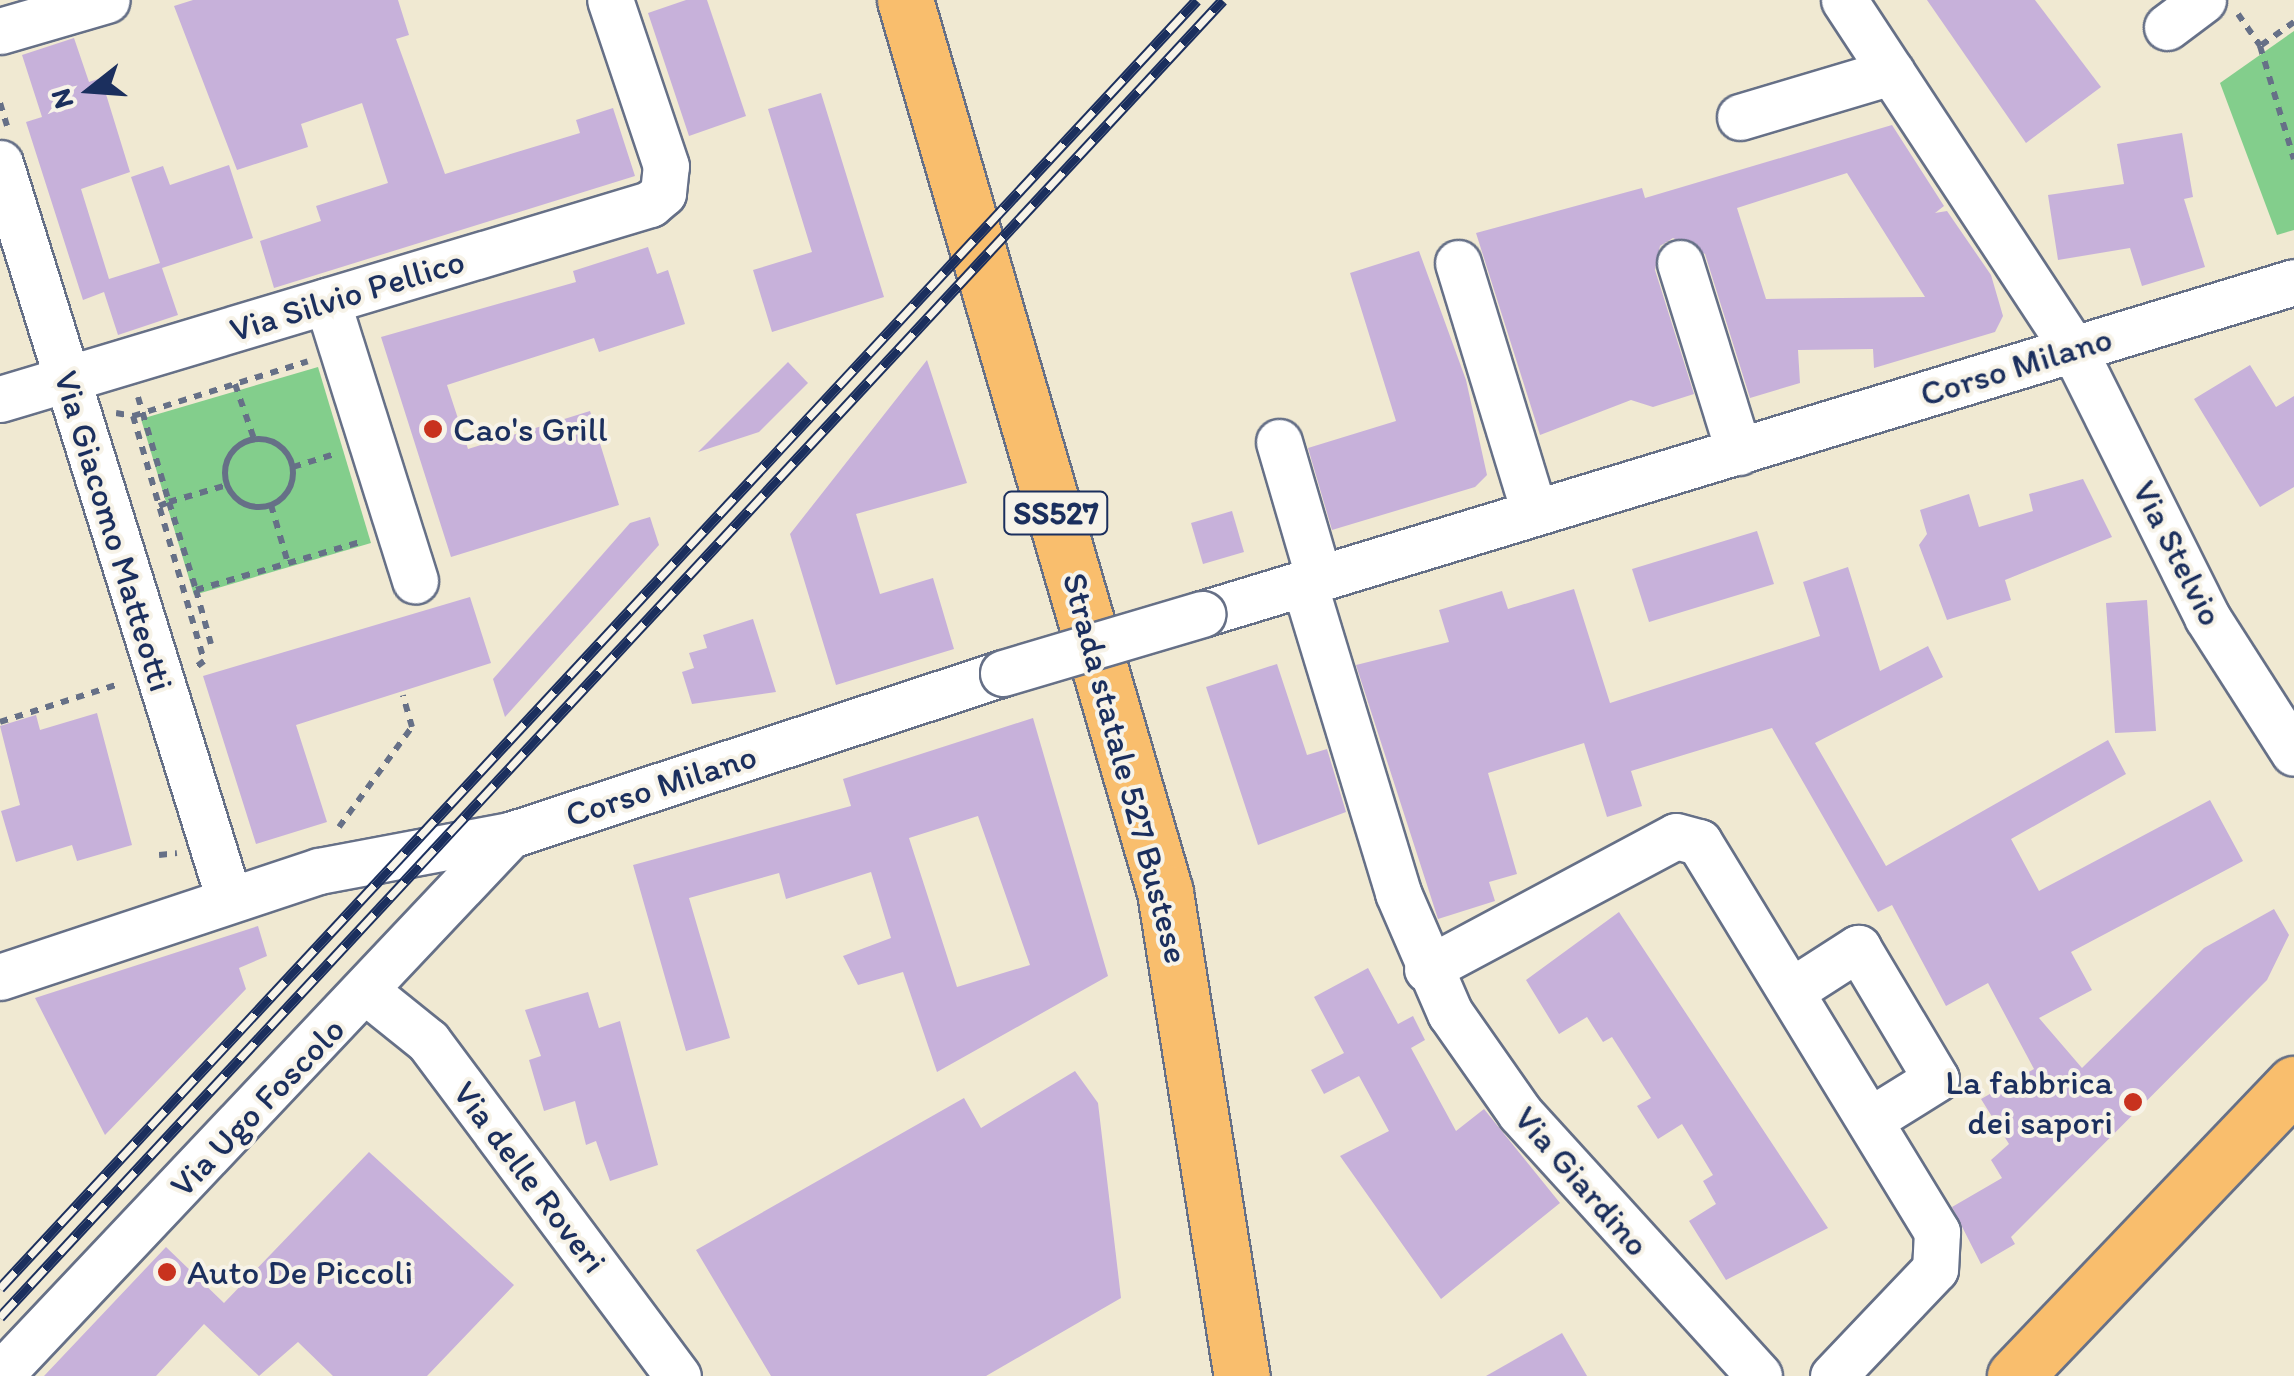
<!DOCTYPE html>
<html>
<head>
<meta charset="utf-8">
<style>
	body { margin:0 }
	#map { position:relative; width:2294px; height:1376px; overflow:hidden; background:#f0e9d2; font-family:Itim,sans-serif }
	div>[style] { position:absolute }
	.green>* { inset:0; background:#83ce8c }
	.building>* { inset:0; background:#c7b1da }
	.path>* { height:6px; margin-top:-3px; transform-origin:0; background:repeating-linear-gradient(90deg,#667087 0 8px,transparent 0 16px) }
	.path>.ring { margin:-3px; padding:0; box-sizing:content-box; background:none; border:6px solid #667087; border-radius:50% }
	.roads { filter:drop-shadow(2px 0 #667087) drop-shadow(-2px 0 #667087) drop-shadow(0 2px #667087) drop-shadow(0 -2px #667087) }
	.minor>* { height:45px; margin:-22.5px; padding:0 22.5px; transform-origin:22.5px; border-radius:22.5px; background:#fff }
	.major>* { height:55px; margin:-27.5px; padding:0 27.5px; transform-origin:27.5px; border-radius:27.5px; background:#f9be6d }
	.rail>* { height:11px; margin-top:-5.5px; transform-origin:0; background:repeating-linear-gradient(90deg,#f7f3e8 0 22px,#1b2f5e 0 44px); box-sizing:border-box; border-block:2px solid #1b2f5e }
	.bridges { filter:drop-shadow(2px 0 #667087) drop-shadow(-2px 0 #667087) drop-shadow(0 2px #667087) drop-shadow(0 -2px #667087) }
	.minor-bridge>* { height:45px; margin:-22.5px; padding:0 22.5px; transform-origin:22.5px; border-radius:22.5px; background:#fff }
	.dots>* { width:28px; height:28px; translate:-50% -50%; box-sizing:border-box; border:5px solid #f7f3e8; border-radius:50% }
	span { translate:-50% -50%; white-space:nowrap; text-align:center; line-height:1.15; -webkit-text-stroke:8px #f7f3e8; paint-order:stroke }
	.shield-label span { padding:2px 8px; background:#f7f3e8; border:2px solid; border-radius:8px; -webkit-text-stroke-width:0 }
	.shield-label { font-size:32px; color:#1b2f5e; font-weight:700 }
	.street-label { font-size:35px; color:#1b2f5e }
	.poi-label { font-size:35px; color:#1b2f5e }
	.left { translate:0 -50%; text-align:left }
	.right { translate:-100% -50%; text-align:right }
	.north { position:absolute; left:40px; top:40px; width:100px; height:100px; -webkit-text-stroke:8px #f7f3e8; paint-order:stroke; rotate:253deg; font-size:28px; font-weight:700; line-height:40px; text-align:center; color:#1b2f5e }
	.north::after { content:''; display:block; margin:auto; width:35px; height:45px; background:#1b2f5e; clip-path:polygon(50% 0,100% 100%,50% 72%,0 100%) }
</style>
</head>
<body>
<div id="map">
	<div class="green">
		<div style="clip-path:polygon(2294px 31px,2294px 230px,2277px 235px,2220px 83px)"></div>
		<div style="clip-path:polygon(318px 367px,371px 543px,194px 595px,141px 419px)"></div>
	</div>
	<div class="building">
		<div style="clip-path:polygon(193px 0,398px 0,409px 35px,396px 39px,445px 174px,580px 133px,576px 120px,613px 108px,635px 176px,274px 288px,260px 241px,321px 221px,316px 206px,388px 183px,362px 103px,301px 124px,308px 147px,237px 170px,174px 6px)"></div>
		<div style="clip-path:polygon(686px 0,707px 0,746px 116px,689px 136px,648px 13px)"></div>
		<div style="clip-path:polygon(1927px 0,2035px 0,2101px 87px,2026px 143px)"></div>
		<div style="clip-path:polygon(74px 38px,89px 82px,101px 78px,130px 172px,81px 189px,109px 279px,160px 263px,131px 177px,163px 166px,170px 185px,229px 165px,253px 238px,162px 268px,178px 315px,118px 335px,104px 292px,83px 300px,26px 122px,42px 117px,22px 55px)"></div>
		<div style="clip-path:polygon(821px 93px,884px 297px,772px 332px,753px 270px,812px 252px,768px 109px)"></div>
		<div style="clip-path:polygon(evenodd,1892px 125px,1944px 206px,1935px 213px,1947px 211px,1991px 275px,2003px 316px,1995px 332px,1874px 368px,1873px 349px,1798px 350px,1800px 383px,1750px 398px,1705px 254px,1673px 238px,1660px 246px,1655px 270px,1694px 394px,1653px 407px,1631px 400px,1540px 435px,1476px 233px,1642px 188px,1645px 198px,1892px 125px,1847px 173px,1925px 297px,1766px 299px,1737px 208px,1847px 173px)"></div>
		<div style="clip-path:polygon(2182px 133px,2193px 197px,2184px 199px,2205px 267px,2142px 286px,2130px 248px,2058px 260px,2048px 195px,2124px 184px,2117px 144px)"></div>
		<div style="clip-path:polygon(648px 247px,657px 274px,668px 270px,685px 324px,599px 352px,594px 338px,447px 385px,468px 449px,590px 411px,619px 505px,451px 557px,381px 337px,576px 282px,573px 271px)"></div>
		<div style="clip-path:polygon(1419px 251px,1466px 380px,1487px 475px,1475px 487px,1332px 530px,1308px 448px,1396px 421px,1350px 273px)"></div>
		<div style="clip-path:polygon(927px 360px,967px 483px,856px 514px,880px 594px,933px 578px,954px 649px,836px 685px,790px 534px)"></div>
		<div style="clip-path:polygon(788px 362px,808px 383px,759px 432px,698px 452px)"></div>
		<div style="clip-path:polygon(2250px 365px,2276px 407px,2294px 396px,2294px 487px,2260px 507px,2194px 399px)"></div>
		<div style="clip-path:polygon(2083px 479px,2112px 537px,2005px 580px,2011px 600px,1947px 620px,1919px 545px,1927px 534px,1920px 510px,1969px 494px,1979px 527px,2033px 511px,2029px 494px)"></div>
		<div style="clip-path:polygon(1232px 511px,1244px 552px,1203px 564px,1191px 523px)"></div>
		<div style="clip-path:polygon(650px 517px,659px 545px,505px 717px,493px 679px,630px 523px)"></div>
		<div style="clip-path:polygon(1757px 531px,1774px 584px,1649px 622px,1632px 569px)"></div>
		<div style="clip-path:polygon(1848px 567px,1880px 671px,1928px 646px,1943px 677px,1815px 743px,1886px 866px,2108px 740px,2126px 774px,2011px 839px,2039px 891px,2210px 800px,2243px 861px,2071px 952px,2092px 990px,2039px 1018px,2082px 1068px,2204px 948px,2274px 909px,2289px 935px,2267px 980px,2011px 1237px,2015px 1244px,1981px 1264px,1952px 1207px,2002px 1178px,1991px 1160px,2009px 1144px,1981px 1099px,2034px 1069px,1988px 983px,1946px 1006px,1892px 905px,1878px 912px,1772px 728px,1631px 771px,1642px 806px,1607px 817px,1584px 743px,1488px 773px,1517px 874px,1489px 882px,1495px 901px,1438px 919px,1356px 665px,1449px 642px,1439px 610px,1502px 591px,1508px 609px,1574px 589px,1610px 703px,1820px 636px,1803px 582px)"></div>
		<div style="clip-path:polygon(470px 597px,491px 663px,296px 725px,327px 822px,256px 844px,203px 676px)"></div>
		<div style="clip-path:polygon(2147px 600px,2156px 731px,2115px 733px,2106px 603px)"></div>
		<div style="clip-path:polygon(753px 619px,776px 692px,692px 704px,682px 672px,694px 668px,689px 653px,707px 648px,703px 635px)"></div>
		<div style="clip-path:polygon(1277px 664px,1307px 755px,1327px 749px,1346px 812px,1258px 845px,1206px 687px)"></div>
		<div style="clip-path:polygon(97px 713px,132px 845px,77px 861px,72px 845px,16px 862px,1px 811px,20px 805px,0 726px,36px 715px,40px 730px)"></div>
		<div style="clip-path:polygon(evenodd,1033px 718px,1108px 976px,937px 1072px,903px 972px,858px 985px,843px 956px,891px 938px,871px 872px,786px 899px,779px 873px,689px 898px,730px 1038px,686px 1051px,633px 865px,851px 806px,843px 779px,1033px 718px,978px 816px,1030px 965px,957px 987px,909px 838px,978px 816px)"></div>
		<div style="clip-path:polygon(1619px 912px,1828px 1228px,1726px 1280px,1689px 1221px,1716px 1204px,1703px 1181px,1713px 1175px,1682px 1124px,1658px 1139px,1637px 1106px,1651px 1098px,1612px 1037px,1603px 1042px,1587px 1017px,1559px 1034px,1526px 980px)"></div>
		<div style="clip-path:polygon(258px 926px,267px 956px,239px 968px,246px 989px,105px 1135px,35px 998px)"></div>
		<div style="clip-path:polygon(1368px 968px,1398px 1024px,1413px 1016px,1425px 1040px,1411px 1048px,1456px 1131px,1484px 1109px,1560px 1203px,1441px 1299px,1340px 1156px,1389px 1131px,1359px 1076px,1324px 1094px,1311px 1070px,1344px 1053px,1314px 997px)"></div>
		<div style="clip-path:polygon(588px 992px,599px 1028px,620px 1021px,658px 1165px,610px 1181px,596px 1141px,586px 1145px,575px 1101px,544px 1111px,529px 1060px,541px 1056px,525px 1010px)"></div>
		<div style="clip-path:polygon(1075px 1071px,1098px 1103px,1121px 1298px,986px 1376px,771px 1376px,696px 1250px,964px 1098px,981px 1128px)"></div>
		<div style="clip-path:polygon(369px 1152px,514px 1285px,427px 1376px,333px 1376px,298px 1342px,259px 1376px,204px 1324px,156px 1376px,44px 1376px,166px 1247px,224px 1303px)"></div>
		<div style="clip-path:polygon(1562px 1333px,1587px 1376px,1486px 1376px)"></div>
	</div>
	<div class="path">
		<div style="left:2238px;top:14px;width:39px;rotate:55deg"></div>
		<div style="left:2294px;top:22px;width:42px;rotate:144.8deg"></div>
		<div style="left:2260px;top:46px;width:118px;rotate:73.3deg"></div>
		<div style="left:0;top:103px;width:24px;rotate:73deg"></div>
		<div style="left:235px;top:384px;width:58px;rotate:70.9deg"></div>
		<div style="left:138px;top:397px;width:109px;rotate:73.6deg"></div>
		<div style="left:169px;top:502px;width:60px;rotate:-16.3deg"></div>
		<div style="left:116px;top:413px;width:17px;rotate:10deg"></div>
		<div style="left:133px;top:416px;width:255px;rotate:73.8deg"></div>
		<div style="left:204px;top:661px;width:10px;rotate:143deg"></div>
		<div style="left:133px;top:416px;width:183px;rotate:-17.4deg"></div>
		<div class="ring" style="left:225px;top:439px;width:62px;height:62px"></div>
		<div style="left:293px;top:467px;width:44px;rotate:-17.2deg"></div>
		<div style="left:271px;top:505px;width:60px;rotate:73.7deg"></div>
		<div style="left:159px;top:506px;width:11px;rotate:-22deg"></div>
		<div style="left:169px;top:502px;width:92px;rotate:72.9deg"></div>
		<div style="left:196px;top:590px;width:175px;rotate:-16.3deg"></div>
		<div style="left:196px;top:590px;width:56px;rotate:74.5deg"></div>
		<div style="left:0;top:722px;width:122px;rotate:-17.7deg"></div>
		<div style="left:339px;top:827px;width:124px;rotate:-53.9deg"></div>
		<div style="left:412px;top:727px;width:33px;rotate:-106deg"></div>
		<div style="left:159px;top:855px;width:18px;rotate:-6deg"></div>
	</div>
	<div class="roads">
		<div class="minor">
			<div style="left:1844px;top:0;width:417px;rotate:56.7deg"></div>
			<div style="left:2073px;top:348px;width:301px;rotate:63.5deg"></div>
			<div style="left:2207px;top:617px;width:161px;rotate:57.4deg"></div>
			<div style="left:2167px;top:27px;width:45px;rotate:-36.9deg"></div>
			<div style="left:0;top:31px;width:111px;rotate:-16.2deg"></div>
			<div style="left:1740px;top:117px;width:158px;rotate:-16.6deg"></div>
			<div style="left:0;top:163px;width:771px;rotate:72.72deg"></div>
			<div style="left:1458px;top:263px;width:260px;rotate:73deg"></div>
			<div style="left:1680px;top:263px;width:198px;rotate:72.7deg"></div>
			<div style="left:327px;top:301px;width:293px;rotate:72.5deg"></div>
			<div style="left:0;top:399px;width:679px;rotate:-16.7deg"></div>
			<div style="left:650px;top:204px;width:17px;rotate:-40deg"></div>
			<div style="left:663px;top:193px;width:27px;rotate:-84deg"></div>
			<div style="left:666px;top:166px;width:175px;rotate:-108.6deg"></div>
			<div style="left:1279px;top:442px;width:143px;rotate:73.7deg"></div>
			<div style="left:1304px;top:583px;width:324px;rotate:73.1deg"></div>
			<div style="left:1398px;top:893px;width:131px;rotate:66.6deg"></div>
			<div style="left:1450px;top:1013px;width:122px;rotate:55deg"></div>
			<div style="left:1520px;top:1113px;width:355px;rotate:47.7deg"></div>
			<div style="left:1202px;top:614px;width:1141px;rotate:-16.91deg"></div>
			<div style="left:1427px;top:969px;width:282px;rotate:-28.1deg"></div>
			<div style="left:1676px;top:836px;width:24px;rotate:15deg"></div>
			<div style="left:1699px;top:842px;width:457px;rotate:58.6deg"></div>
			<div style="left:1937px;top:1232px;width:37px;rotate:93deg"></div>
			<div style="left:1935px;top:1269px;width:148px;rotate:133.6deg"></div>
			<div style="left:0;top:977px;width:336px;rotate:-18.4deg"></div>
			<div style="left:319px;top:871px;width:194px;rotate:-10.7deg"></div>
			<div style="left:510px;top:835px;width:519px;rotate:-18.19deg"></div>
			<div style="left:1791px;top:991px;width:80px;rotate:-32.7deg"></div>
			<div style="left:1858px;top:948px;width:152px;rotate:59.2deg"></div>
			<div style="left:1936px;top:1079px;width:78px;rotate:148.2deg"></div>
			<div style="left:367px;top:992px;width:78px;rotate:38.8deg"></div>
			<div style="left:428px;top:1041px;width:418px;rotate:53.3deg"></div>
			<div style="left:0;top:1375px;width:743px;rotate:-46.64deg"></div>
		</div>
		<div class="major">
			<div style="left:905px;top:0;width:929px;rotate:73.75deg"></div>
			<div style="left:1165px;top:892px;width:490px;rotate:81deg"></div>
			<div style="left:2015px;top:1376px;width:404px;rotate:-46.3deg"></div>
		</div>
	</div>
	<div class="rail">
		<div style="left:0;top:1288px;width:1758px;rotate:-47.1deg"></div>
		<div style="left:0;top:1317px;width:1797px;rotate:-47.12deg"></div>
	</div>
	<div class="bridges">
		<div class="minor-bridge">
			<div style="left:1003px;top:673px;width:208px;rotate:-16.5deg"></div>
		</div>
	</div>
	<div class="dots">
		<div style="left:433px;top:429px;background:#c8321e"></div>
		<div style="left:2133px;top:1102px;background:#c8321e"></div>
		<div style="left:167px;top:1272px;background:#c8321e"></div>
	</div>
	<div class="shield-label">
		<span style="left:1056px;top:513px">SS527</span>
	</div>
	<div class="street-label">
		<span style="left:347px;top:295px;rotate:-17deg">Via Silvio Pellico</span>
		<span style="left:2016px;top:366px;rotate:-17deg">Corso Milano</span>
		<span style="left:114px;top:531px;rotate:73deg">Via Giacomo Matteotti</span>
		<span style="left:2178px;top:553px;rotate:63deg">Via Stelvio</span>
		<span style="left:1126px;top:768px;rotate:75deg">Strada statale 527 Bustese</span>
		<span style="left:661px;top:785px;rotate:-18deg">Corso Milano</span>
		<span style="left:257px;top:1107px;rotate:-46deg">Via Ugo Foscolo</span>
		<span style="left:530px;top:1177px;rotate:53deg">Via delle Roveri</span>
		<span style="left:1582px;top:1181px;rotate:49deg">Via Giardino</span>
	</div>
	<div class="poi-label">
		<span class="left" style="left:453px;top:429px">Cao's Grill</span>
		<span class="right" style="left:2113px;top:1102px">La fabbrica<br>dei sapori</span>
		<span class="left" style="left:187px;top:1272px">Auto De Piccoli</span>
	</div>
	<div class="north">N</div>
</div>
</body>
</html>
